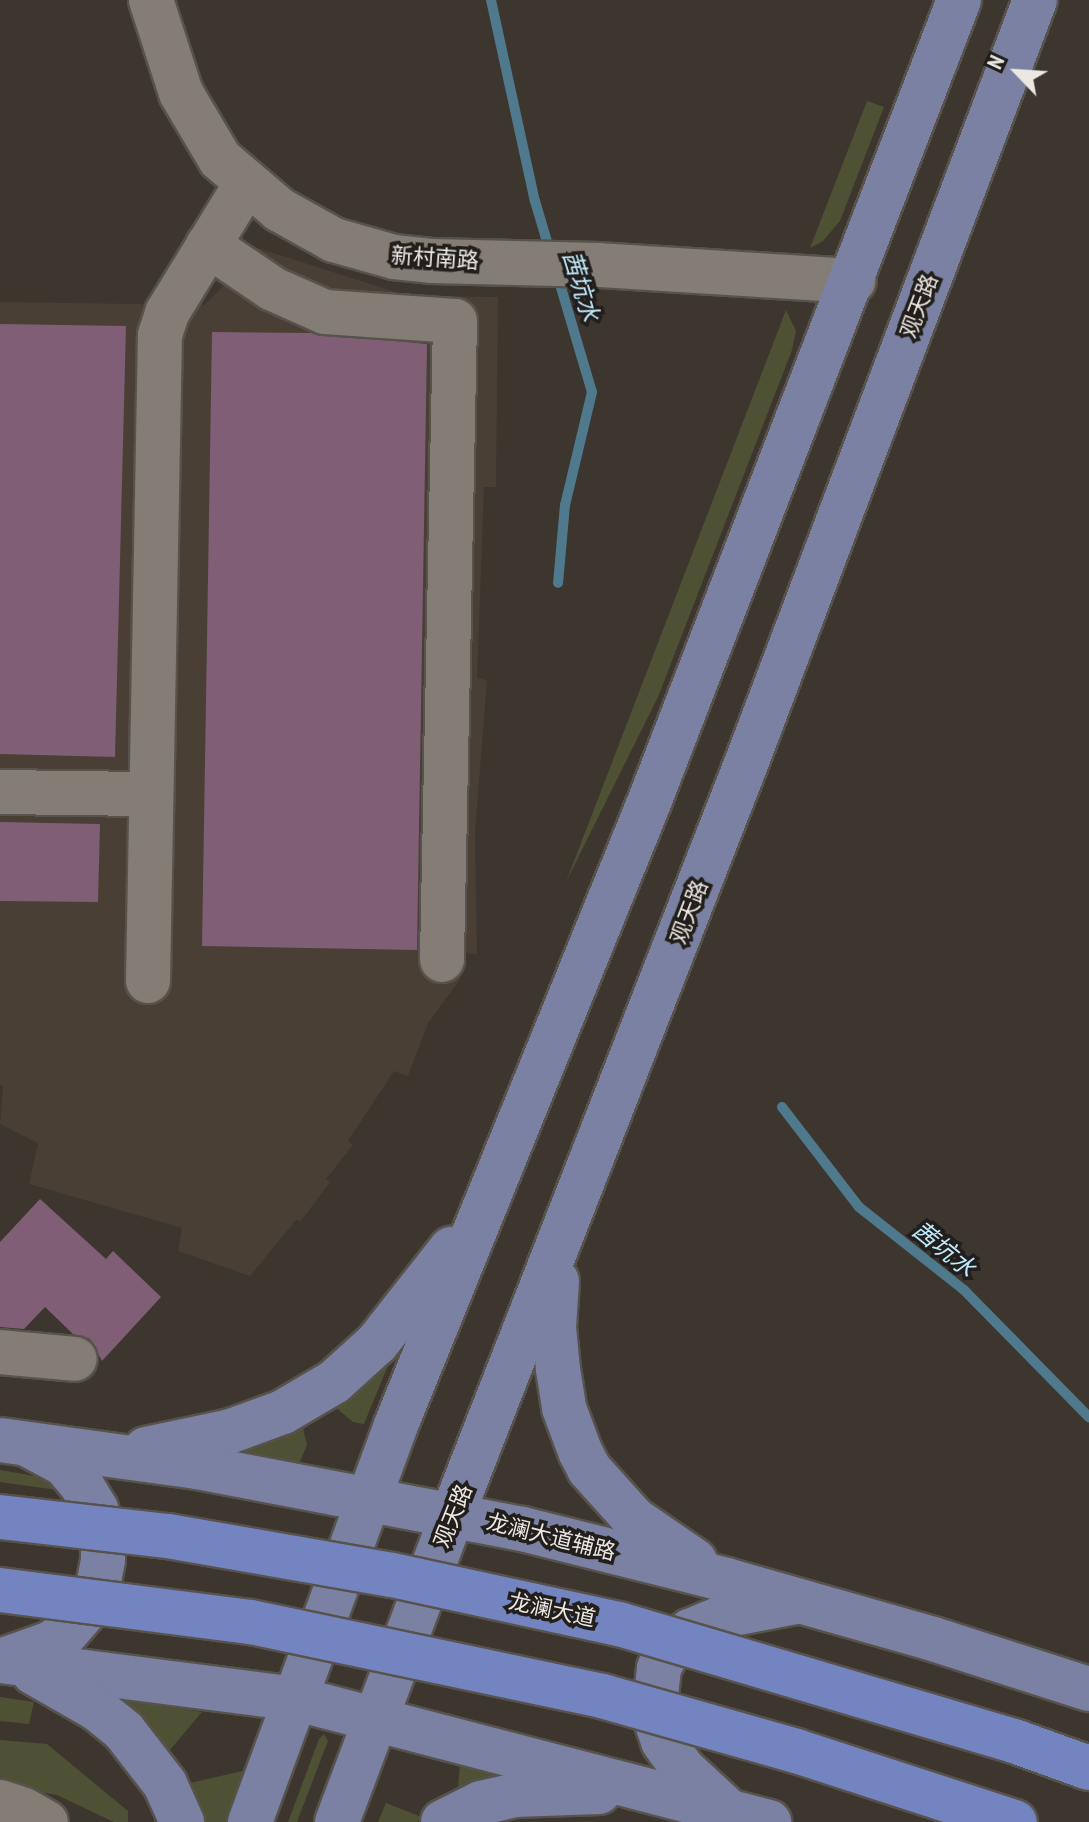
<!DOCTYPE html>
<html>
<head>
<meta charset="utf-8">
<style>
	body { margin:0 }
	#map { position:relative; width:1089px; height:1822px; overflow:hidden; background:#3c362f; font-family:"PT Sans Narrow","Noto Sans SC",sans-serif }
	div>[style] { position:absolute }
	.built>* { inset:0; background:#493f34 }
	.green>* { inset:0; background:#4e5133 }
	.stream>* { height:10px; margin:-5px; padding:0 5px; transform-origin:5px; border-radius:5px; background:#4f798d }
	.building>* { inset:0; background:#805e76 }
	.roads { filter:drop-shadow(2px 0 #57524c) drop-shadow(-2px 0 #57524c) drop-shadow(0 2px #57524c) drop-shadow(0 -2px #57524c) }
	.minor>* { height:44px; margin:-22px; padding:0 22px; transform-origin:22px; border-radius:22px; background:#847d75 }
	.major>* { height:44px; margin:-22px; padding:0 22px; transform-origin:22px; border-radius:22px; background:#7a81a2 }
	.bridges { filter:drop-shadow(2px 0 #57524c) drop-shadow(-2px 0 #57524c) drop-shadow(0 2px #57524c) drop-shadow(0 -2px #57524c) }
	.highway-bridge>* { height:44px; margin:-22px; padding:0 22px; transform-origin:22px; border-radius:22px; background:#7484c0 }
	span { translate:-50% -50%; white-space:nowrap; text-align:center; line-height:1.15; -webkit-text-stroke:7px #211e1b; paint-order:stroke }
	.street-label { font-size:22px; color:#ebe7e3 }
	.water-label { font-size:24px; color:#c0eaff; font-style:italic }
	.north { position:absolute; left:977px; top:32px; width:80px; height:80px; -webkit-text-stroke:6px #211e1b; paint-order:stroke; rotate:295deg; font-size:22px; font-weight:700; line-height:32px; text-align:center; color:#ebe7e3 }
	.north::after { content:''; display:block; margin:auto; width:28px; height:36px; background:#ebe7e3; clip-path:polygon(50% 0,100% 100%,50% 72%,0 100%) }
</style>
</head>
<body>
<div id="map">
	<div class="built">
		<div style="clip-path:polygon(258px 248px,408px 296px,498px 297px,496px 487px,484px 487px,477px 678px,487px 680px,475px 832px,477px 954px,462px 953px,459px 981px,428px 1023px,408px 1076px,394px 1071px,348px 1141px,353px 1145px,326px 1179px,330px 1182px,301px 1221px,296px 1220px,250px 1276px,178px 1251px,182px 1228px,29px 1184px,38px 1143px,0 1124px,3px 1087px,0 1085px,0 302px,205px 305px)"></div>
	</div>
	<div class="green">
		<div style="clip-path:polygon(867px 101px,884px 107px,840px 221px,823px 241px,810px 248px)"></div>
		<div style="clip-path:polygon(786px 310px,796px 331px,792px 350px,658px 697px,566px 882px)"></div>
		<div style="clip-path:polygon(392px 1356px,364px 1424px,353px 1422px,329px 1402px)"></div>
		<div style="clip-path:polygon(301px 1419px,307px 1445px,299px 1464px,231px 1453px)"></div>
		<div style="clip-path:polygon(0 1470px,46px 1478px,71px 1492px,0 1482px)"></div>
		<div style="clip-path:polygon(104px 1696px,202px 1712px,164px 1757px)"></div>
		<div style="clip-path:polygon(0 1697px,34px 1702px,29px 1724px,0 1721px)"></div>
		<div style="clip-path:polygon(324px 1734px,328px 1741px,297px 1822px,288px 1822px,319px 1739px)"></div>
		<div style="clip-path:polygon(0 1740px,47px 1744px,128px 1811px,128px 1822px,114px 1822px,57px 1795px,0 1785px)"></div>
		<div style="clip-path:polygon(460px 1762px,544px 1779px,457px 1801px)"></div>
		<div style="clip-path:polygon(247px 1770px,227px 1822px,201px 1822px,181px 1785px)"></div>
		<div style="clip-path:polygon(386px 1803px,424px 1818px,417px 1822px,378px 1822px)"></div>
	</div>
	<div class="stream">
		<div style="left:491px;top:0;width:206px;rotate:77.7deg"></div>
		<div style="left:535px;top:201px;width:56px;rotate:73.5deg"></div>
		<div style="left:557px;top:274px;width:123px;rotate:73.5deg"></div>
		<div style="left:592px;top:392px;width:116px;rotate:103.4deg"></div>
		<div style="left:565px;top:505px;width:78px;rotate:95.1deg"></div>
		<div style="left:782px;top:1107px;width:126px;rotate:52.4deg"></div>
		<div style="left:859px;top:1207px;width:132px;rotate:38.3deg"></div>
		<div style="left:963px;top:1289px;width:180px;rotate:45.5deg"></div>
	</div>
	<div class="building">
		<div style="clip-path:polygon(0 324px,126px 326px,115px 757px,0 754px)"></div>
		<div style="clip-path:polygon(212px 332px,311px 333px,427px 344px,417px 950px,202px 946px)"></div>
		<div style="clip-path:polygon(0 822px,100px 824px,98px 902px,0 901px)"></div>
		<div style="clip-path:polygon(40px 1199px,106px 1259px,113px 1251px,161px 1297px,102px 1361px,90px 1339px,73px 1334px,45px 1307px,24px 1329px,0 1327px,0 1242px)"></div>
	</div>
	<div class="roads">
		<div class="minor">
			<div style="left:151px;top:0;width:98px;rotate:72.1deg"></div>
			<div style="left:181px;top:93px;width:77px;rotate:59.4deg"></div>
			<div style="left:220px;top:159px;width:79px;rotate:40.4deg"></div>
			<div style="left:280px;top:210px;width:62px;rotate:29.1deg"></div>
			<div style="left:334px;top:240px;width:62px;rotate:15.8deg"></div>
			<div style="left:394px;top:257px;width:37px;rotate:6deg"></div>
			<div style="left:431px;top:261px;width:168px;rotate:1.4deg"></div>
			<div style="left:599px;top:265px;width:255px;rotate:3.6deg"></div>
			<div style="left:208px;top:245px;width:78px;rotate:34.1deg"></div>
			<div style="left:273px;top:289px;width:57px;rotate:23.9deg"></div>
			<div style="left:325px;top:312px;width:130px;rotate:4deg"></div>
			<div style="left:455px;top:321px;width:639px;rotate:91.17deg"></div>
			<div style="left:0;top:792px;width:151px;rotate:0.8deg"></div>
			<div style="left:148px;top:981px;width:646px;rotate:-88.94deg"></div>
			<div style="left:160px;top:335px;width:23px;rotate:-72deg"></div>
			<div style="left:167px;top:313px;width:151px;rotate:-58.5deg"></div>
			<div style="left:0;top:1352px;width:75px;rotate:5.3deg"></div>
			<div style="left:0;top:1802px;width:25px;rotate:18deg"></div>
			<div style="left:24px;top:1810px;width:25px;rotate:29deg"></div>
		</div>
		<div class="major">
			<div style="left:557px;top:1281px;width:46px;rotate:93.7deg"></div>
			<div style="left:554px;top:1327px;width:42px;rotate:84.6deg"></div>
			<div style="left:558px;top:1369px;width:39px;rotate:81deg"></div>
			<div style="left:564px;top:1408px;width:46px;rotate:69.6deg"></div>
			<div style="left:580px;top:1451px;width:20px;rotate:63deg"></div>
			<div style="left:589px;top:1469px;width:67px;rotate:48deg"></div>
			<div style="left:634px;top:1519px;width:74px;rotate:34.5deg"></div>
			<div style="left:0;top:1440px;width:199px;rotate:7.8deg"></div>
			<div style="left:197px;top:1467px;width:331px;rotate:10.8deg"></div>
			<div style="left:522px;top:1529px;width:210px;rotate:14deg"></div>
			<div style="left:726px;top:1580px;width:215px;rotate:15.9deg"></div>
			<div style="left:933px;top:1639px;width:164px;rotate:17.8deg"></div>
			<div style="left:146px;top:1449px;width:87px;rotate:-12deg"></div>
			<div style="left:231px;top:1431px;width:55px;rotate:-20.1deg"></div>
			<div style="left:283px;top:1412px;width:59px;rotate:-30.5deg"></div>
			<div style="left:334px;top:1382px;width:58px;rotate:-42.2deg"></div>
			<div style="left:377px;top:1343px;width:120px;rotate:-51.8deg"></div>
			<div style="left:6px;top:1659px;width:48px;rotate:-19.6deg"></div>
			<div style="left:51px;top:1643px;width:19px;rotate:-35deg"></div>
			<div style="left:67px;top:1632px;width:30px;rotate:-49deg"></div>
			<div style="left:87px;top:1609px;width:25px;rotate:-64deg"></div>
			<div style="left:98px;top:1586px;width:26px;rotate:-79deg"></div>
			<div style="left:103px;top:1560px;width:27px;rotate:-90deg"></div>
			<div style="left:103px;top:1533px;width:25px;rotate:-106deg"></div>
			<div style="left:96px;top:1509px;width:29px;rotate:-121deg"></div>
			<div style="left:81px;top:1484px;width:26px;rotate:-130deg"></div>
			<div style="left:64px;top:1464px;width:38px;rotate:-152deg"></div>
			<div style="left:0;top:1661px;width:299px;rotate:7.3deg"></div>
			<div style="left:297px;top:1699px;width:488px;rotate:14.6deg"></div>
			<div style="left:34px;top:1673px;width:73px;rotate:29.7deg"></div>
			<div style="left:97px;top:1709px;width:35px;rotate:39deg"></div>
			<div style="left:124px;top:1731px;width:67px;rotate:52.3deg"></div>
			<div style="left:165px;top:1784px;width:42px;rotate:65.9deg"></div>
			<div style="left:723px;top:1806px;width:54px;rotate:-137.2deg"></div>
			<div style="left:683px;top:1769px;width:34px;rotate:-126deg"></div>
			<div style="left:663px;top:1741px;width:28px;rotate:-109deg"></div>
			<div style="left:654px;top:1715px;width:47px;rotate:-83.9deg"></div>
			<div style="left:659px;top:1668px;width:24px;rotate:-62deg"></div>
			<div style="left:670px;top:1647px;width:26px;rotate:-39deg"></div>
			<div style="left:690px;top:1631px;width:41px;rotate:-22.8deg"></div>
			<div style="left:728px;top:1615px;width:64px;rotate:-10.8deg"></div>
			<div style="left:250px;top:1822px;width:423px;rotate:-69.8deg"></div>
			<div style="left:396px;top:1425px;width:675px;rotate:-67.88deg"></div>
			<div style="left:650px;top:800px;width:858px;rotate:-68.88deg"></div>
			<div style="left:337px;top:1822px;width:330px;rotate:-69.4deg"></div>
			<div style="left:453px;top:1513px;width:804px;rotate:-68.64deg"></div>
			<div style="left:746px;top:764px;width:817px;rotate:-69.28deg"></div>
			<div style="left:443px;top:1822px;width:42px;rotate:-26.6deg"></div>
			<div style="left:481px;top:1803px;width:35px;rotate:-13deg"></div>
			<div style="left:515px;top:1795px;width:84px;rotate:-2deg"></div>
		</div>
	</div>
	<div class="bridges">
		<div class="highway-bridge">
			<div style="left:0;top:1517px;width:169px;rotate:6.5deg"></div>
			<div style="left:168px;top:1536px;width:227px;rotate:9.9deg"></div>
			<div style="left:392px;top:1575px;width:232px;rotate:12.2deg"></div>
			<div style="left:619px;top:1624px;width:412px;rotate:16.5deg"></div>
			<div style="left:1014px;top:1741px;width:80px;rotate:19.8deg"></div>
			<div style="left:0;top:1590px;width:253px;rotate:7.3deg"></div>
			<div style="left:251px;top:1622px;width:359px;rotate:11.9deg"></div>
			<div style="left:602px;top:1696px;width:202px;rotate:15.8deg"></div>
			<div style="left:796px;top:1751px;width:230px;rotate:18deg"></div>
		</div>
	</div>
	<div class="street-label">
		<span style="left:435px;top:258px;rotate:4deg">新村南路</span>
		<span style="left:919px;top:306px;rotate:-69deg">观天路</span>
		<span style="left:689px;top:912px;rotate:-69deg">观天路</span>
		<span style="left:453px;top:1516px;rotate:-68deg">观天路</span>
		<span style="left:551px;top:1537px;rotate:14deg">龙澜大道辅路</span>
		<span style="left:552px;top:1610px;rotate:12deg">龙澜大道</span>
	</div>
	<div class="water-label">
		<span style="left:581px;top:286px;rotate:73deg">茜坑水</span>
		<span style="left:944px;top:1249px;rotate:39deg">茜坑水</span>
	</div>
	<div class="north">N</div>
</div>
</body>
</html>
